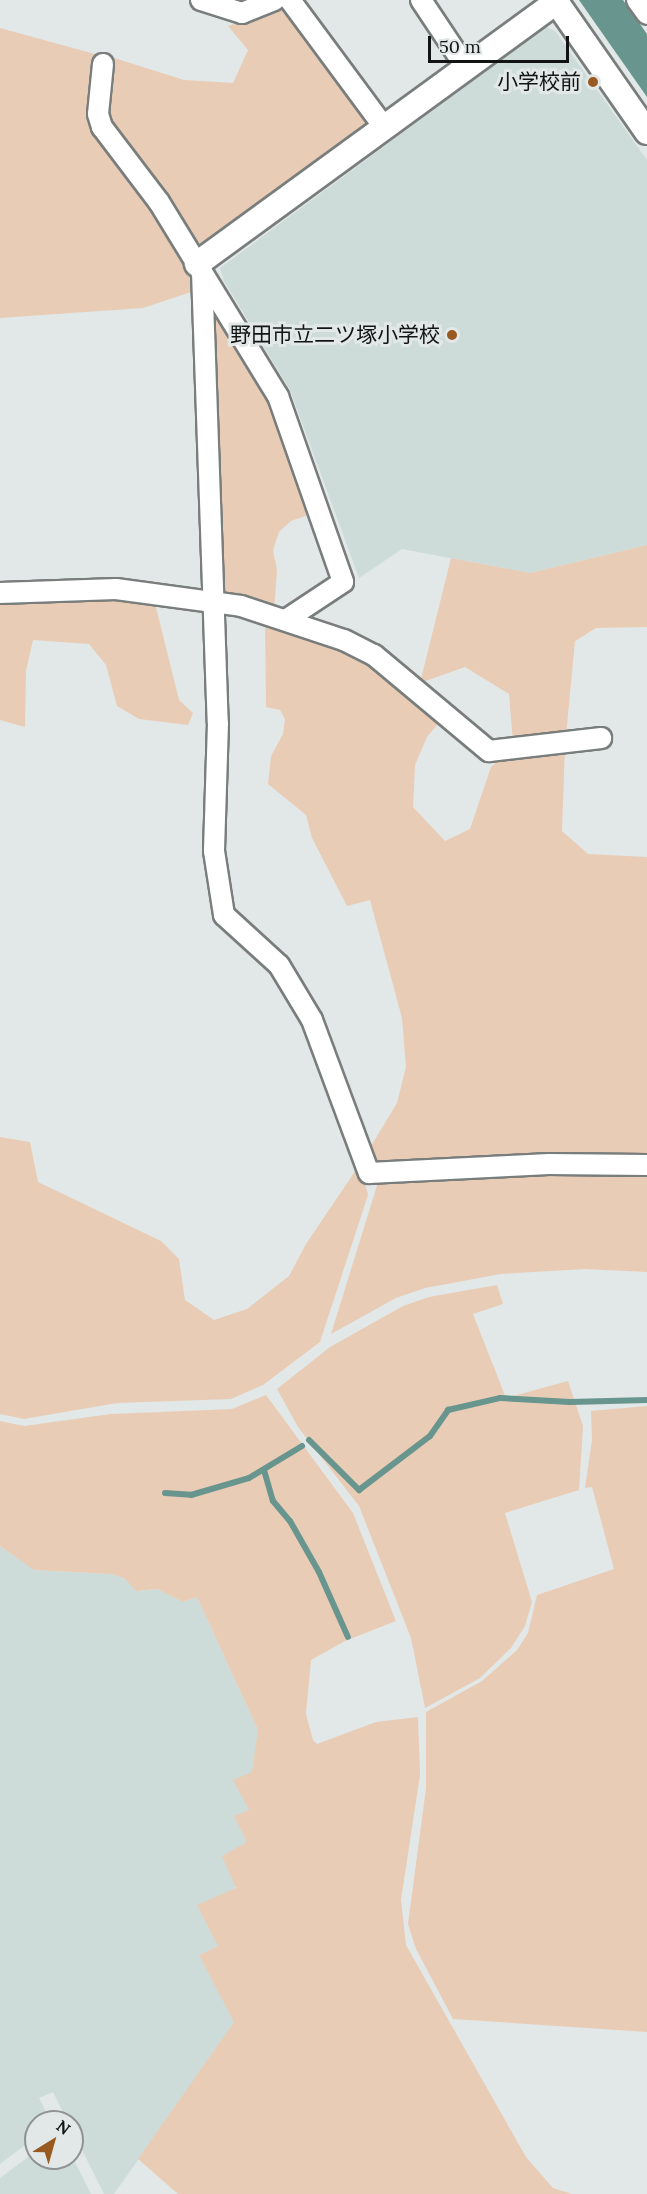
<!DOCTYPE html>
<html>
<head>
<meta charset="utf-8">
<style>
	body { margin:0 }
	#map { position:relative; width:647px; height:2194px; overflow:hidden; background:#e2e8e7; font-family:Lora,"Noto Sans JP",serif }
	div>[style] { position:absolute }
	.built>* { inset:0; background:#cddcd9 }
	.green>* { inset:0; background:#e9ccb6 }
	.water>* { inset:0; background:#68958d }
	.stream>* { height:6px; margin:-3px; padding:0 3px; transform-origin:3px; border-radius:3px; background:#68958d }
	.roads { filter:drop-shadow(2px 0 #797e7d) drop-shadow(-2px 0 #797e7d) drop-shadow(0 2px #797e7d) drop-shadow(0 -2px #797e7d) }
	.minor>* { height:20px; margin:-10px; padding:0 10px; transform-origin:10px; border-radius:10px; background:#fff }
	.tertiary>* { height:24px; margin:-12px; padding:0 12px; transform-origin:12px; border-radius:12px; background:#fff }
	.dots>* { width:16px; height:16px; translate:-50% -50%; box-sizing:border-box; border:3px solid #e2e8e7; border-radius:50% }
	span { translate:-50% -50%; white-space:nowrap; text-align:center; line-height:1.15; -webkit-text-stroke:6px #e2e8e7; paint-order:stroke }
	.poi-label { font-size:21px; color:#121414 }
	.right { translate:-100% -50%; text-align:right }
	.north { position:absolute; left:24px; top:2110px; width:60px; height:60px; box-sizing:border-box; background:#e2e8e7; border:2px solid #8f9393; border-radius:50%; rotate:37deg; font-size:16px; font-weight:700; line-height:24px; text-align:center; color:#121414 }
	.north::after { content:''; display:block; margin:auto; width:21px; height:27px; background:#995a21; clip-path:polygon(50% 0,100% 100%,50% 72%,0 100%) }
	.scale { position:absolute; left:428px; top:36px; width:141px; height:27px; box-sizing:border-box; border:3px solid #121414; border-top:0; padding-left:8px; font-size:18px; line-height:21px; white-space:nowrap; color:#121414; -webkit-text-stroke:4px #e2e8e7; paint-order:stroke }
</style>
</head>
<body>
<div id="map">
	<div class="built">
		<div style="clip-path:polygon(546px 27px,555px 31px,647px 160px,647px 545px,530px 573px,402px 549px,359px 578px,290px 390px,224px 281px,220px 268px)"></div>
		<div style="clip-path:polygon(0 1546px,35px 1570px,111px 1574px,124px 1578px,137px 1591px,157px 1589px,183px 1602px,197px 1597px,258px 1730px,248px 1842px,218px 1946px,199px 1955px,235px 2022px,114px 2194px,104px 2194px,72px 2130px,72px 2122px,68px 2122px,53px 2092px,39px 2098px,51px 2122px,36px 2122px,36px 2137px,0 2164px)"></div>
		<div style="clip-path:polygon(36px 2151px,36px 2158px,72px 2156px,91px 2194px,0 2194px,0 2178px)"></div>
	</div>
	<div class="green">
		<div style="clip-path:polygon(282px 10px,367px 120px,366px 129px,209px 245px,193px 242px,105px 115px,111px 57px,184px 80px,233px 83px,248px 50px,228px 26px)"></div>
		<div style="clip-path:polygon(0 28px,95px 54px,87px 114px,94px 135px,147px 200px,197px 280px,197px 290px,143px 308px,0 318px)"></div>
		<div style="clip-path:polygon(207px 299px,268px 400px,311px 514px,291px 521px,279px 532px,273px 550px,277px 570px,274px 610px,217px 597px)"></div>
		<div style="clip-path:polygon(647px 545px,647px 627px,596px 628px,575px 641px,566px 736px,513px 743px,509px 694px,465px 667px,420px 683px,451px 558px,530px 573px)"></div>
		<div style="clip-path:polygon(153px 595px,179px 700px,193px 713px,188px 725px,139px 719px,117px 706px,106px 665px,89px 644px,33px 640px,26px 671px,25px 727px,0 720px,0 597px)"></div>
		<div style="clip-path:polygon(265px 617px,342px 643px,443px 718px,427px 737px,415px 765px,413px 807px,445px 841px,470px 829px,491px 767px,504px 756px,565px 746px,562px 831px,588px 854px,647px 857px,647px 1163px,376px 1165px,368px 1151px,397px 1103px,406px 1067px,402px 1018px,370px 900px,347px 906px,312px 838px,306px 815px,268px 784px,271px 756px,283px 734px,285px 719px,280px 710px,266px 707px)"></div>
		<div style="clip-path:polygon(0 1137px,30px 1142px,38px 1182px,161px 1241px,179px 1259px,185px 1300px,214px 1320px,247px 1309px,289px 1276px,306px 1244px,360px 1164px,368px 1195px,320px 1342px,263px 1385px,231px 1399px,117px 1403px,24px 1419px,0 1414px)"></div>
		<div style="clip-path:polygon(647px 1170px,647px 1272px,585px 1269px,501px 1274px,425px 1288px,396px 1298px,331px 1334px,379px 1179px)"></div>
		<div style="clip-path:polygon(497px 1285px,503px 1304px,473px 1314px,506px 1398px,568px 1381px,583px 1426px,579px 1490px,505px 1513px,532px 1602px,525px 1626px,511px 1648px,480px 1678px,425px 1708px,411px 1638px,359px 1506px,298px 1427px,277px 1389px,330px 1347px,403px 1306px,429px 1297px)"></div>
		<div style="clip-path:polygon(266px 1395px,353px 1513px,396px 1621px,345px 1641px,311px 1660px,306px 1714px,313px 1740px,317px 1744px,376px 1722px,418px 1717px,420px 1775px,401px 1900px,406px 1945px,526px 2157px,553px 2188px,572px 2194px,178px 2194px,138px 2159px,234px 2022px,199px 1955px,218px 1946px,197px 1905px,236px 1888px,222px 1856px,247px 1842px,234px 1816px,249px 1810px,233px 1780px,252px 1772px,258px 1730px,197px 1597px,183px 1602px,157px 1589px,136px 1591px,124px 1578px,111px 1574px,34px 1570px,0 1546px,0 1421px,24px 1426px,111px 1414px,232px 1409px)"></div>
		<div style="clip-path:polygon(647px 1406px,647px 2032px,453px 2019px,416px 1949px,408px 1924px,426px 1788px,426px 1712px,482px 1681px,517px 1650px,528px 1633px,537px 1595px,614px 1569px,592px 1487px,585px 1488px,592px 1440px,591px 1411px)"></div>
	</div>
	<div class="water">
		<div style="clip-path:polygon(579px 0,623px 0,647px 34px,647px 97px)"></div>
	</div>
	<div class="stream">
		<div style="left:309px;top:1440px;width:71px;rotate:45deg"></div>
		<div style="left:359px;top:1490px;width:89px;rotate:-37.3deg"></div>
		<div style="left:430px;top:1436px;width:32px;rotate:-55deg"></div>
		<div style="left:448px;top:1410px;width:53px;rotate:-13deg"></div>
		<div style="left:500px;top:1398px;width:70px;rotate:3.3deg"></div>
		<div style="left:570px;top:1402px;width:77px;rotate:-1.5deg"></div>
		<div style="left:264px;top:1470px;width:32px;rotate:74deg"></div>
		<div style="left:273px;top:1501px;width:26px;rotate:50deg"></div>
		<div style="left:290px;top:1521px;width:59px;rotate:60.4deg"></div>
		<div style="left:319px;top:1572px;width:71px;rotate:66deg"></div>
		<div style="left:165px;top:1493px;width:26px;rotate:4deg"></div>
		<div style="left:191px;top:1495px;width:60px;rotate:-16.3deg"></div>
		<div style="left:249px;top:1478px;width:62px;rotate:-31.1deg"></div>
	</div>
	<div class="roads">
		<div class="minor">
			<div style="left:201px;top:0;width:43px;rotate:17.6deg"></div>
			<div style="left:242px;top:13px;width:35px;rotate:-22deg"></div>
			<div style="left:290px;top:0;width:158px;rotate:53.5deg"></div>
			<div style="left:421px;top:0;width:79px;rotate:56.3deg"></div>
			<div style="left:637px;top:0;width:17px;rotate:54deg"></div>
			<div style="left:103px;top:64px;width:50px;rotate:95.7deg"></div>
			<div style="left:98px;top:114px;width:14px;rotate:73deg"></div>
			<div style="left:102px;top:127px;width:94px;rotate:52.8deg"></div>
			<div style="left:159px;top:202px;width:228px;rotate:58.5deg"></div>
			<div style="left:278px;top:396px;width:197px;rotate:70.7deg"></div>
			<div style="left:343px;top:582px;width:67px;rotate:146.5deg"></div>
			<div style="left:202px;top:272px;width:451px;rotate:88deg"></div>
			<div style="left:218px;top:723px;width:128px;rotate:91.8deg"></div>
			<div style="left:214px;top:851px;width:65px;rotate:81.1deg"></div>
			<div style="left:224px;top:915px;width:74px;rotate:42.3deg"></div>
			<div style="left:279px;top:965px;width:64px;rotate:59deg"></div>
			<div style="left:312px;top:1020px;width:163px;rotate:69.6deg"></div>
			<div style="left:369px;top:1173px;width:180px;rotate:-2.9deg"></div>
			<div style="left:549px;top:1164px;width:98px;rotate:0.6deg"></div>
			<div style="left:0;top:593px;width:116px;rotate:-2deg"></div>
			<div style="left:116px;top:589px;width:126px;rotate:7.7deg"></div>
			<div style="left:241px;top:606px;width:108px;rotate:18.3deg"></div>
			<div style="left:344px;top:640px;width:34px;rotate:27deg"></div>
			<div style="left:374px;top:655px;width:150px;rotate:39.9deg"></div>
			<div style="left:489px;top:751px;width:113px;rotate:-6.6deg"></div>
		</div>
		<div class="tertiary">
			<div style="left:555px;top:0;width:161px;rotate:55.1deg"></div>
			<div style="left:197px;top:264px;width:444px;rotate:-36.1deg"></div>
		</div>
	</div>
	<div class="dots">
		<div style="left:593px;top:82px;background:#995a21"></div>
		<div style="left:452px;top:335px;background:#995a21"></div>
	</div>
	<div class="poi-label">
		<span class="right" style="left:581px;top:82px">小学校前</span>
		<span class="right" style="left:440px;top:335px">野田市立二ツ塚小学校</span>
	</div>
	<div class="north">N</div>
	<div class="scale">50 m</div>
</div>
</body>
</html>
